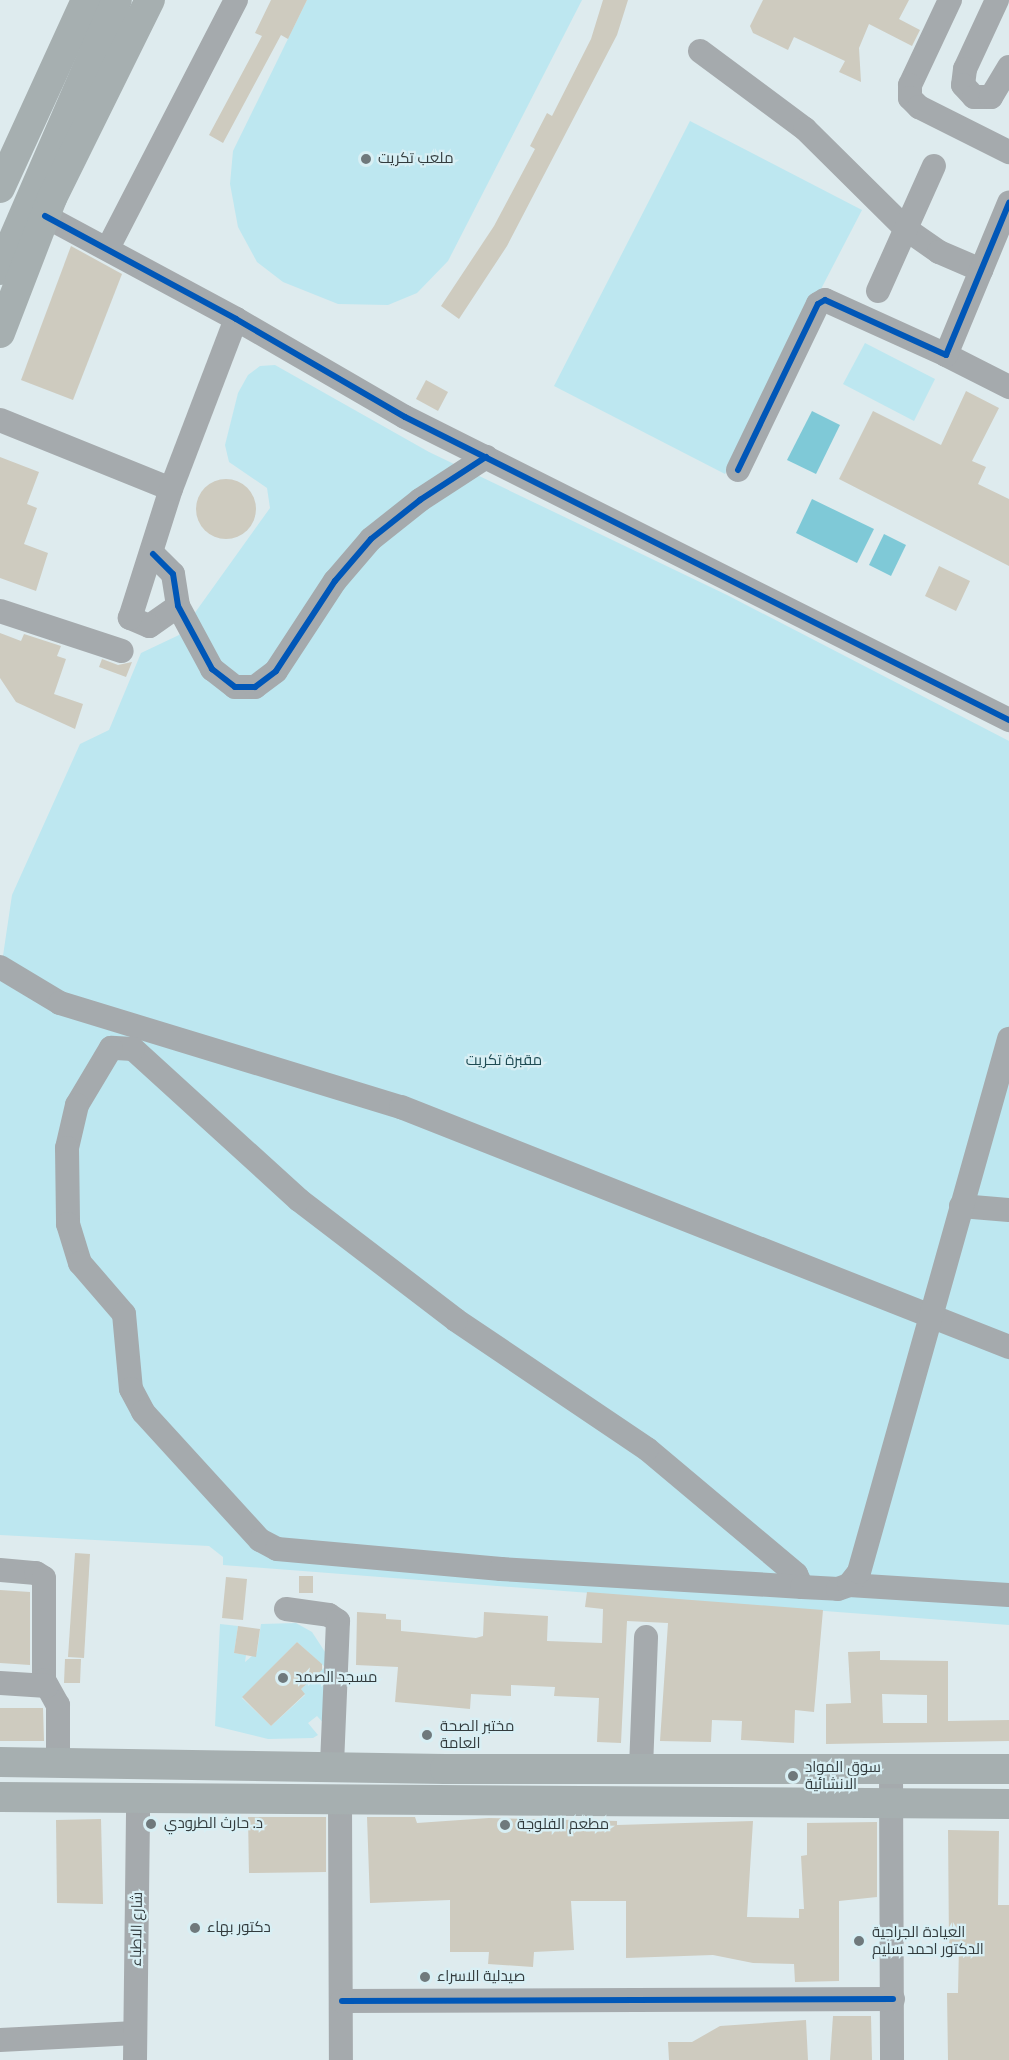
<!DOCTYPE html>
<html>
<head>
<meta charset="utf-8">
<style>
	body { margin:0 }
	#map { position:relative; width:1009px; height:2060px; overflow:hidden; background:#deebee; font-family:Figtree,Cairo,sans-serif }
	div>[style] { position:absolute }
	.green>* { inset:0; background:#bde7f0 }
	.water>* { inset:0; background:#7fc9d7 }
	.building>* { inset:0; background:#cecbbf }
	.round { border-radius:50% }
	.minor>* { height:24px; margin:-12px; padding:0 12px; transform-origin:12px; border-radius:12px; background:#a5aaad }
	.major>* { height:30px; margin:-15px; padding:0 15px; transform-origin:15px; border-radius:15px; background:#a6afb0 }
	.cycleway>* { height:6px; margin:-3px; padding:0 3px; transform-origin:3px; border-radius:3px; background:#0057b8 }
	.dots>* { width:16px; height:16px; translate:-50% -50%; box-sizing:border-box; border:3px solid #d8eff4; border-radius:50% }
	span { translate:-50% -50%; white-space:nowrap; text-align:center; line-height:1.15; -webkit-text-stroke:4.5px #d8eff4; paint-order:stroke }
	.poi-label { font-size:15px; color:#333c3e }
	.left { translate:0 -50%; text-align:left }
	.park-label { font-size:15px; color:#1f4c54 }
	.street-label { font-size:15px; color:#333c3e }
</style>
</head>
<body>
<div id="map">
	<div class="green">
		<div style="clip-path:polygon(307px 0,582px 0,448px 261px,417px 293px,388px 305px,338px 304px,283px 282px,257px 262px,238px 227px,230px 184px,233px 151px)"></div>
		<div style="clip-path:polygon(690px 121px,862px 210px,725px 474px,554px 386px)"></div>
		<div style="clip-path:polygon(865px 343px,935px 379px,914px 421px,843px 384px)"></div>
		<div style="clip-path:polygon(275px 365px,429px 452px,727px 595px,1009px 741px,1009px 1625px,223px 1565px,223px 1557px,209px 1546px,0 1535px,0 976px,12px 895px,80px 744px,109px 730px,141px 653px,179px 635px,270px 508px,267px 488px,229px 462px,225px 445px,238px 393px,248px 375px,260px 366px)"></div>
		<div style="clip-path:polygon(evenodd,296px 1623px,312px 1632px,327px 1655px,327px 1727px,317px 1716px,308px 1723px,318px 1735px,313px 1738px,268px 1739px,215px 1726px,220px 1624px,238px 1626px,234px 1653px,246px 1655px,245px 1662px,257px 1652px,261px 1624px,296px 1623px,297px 1642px,325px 1667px,301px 1689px,305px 1695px,271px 1726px,242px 1698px,297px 1642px)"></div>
	</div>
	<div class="water">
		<div style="clip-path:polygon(812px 411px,840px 425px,816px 474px,787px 460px)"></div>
		<div style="clip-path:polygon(812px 499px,874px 529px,857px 563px,796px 533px)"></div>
		<div style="clip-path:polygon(884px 534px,906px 545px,891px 576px,869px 565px)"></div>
	</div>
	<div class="building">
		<div style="clip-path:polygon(271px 0,307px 0,288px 39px,281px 35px,223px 143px,209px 135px,262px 36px,255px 33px)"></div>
		<div style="clip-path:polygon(603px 0,628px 0,617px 35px,507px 246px,459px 319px,441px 306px,494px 226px,535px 149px,530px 146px,547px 113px,552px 116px,591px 39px)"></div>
		<div style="clip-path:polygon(763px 0,909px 0,899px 19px,920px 30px,912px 46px,869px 24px,859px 48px,861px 82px,839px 72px,845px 61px,794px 37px,788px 50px,753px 33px,750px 26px)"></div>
		<div style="clip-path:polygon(71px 246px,122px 274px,73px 400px,21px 380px)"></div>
		<div style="clip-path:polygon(426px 380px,448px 392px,438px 411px,416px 399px)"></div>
		<div style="clip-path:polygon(966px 391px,999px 408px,972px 461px,986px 467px,978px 484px,1009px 499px,1009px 566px,839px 479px,873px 411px,941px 445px)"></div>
		<div style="clip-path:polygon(0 457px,39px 472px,27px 504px,37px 508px,24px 544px,48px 553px,36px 591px,0 578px)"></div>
		<div class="round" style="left:196px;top:479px;width:60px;height:60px"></div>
		<div style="clip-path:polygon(939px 566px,970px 581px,956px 611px,925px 596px)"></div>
		<div style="clip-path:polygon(0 633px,21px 641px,24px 634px,61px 646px,57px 656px,66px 659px,54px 694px,83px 704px,75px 729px,16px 702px,0 678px)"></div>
		<div style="clip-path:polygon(102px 659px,118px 665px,132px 662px,126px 677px,99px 667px)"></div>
		<div style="clip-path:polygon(75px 1553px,90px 1554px,84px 1658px,68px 1657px)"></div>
		<div style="clip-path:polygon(299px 1576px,313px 1576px,313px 1593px,299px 1593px)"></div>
		<div style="clip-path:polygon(226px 1577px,247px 1579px,243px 1620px,222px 1618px)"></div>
		<div style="clip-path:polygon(0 1590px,30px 1592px,30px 1665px,0 1663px)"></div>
		<div style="clip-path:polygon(587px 1592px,823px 1610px,814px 1712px,795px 1710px,794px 1743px,741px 1740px,742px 1721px,712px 1720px,711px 1742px,660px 1741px,668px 1623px,627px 1621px,621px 1743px,597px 1742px,599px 1698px,554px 1696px,555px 1687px,511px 1685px,511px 1696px,471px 1694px,470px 1709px,395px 1702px,398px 1667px,356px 1665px,357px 1612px,386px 1614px,386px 1619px,401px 1620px,401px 1631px,476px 1638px,483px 1636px,484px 1612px,548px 1616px,547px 1641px,602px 1643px,603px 1609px,585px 1607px)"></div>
		<div style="clip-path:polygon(238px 1626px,260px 1629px,256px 1657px,234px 1653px)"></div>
		<div style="clip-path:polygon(297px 1642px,322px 1664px,322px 1670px,301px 1689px,305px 1694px,271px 1726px,242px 1697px)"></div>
		<div style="clip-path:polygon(evenodd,880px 1651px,880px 1660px,948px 1661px,948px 1721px,1009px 1720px,1009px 1741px,826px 1744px,826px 1704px,851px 1703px,848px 1652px,880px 1651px,882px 1694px,927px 1695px,927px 1723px,883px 1723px,882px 1694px)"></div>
		<div style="clip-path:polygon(65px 1659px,81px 1659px,80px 1683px,64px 1683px)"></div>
		<div style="clip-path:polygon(0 1708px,43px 1708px,44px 1741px,0 1741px)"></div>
		<div style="clip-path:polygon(248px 1817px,326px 1817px,326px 1872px,249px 1873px)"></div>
		<div style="clip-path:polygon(367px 1817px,415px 1817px,417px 1823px,489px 1818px,617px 1821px,617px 1825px,753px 1821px,747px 1917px,799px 1918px,799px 1909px,804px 1909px,801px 1856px,807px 1855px,807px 1823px,877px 1822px,877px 1897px,839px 1901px,839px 1981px,795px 1982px,794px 1964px,753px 1963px,713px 1955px,626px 1958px,626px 1901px,571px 1901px,574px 1950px,534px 1952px,533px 1967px,488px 1964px,489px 1952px,450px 1952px,450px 1900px,370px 1903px)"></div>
		<div style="clip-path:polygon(101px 1819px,103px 1904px,57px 1903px,56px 1820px)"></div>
		<div style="clip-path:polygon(948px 1830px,999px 1831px,998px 1905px,1009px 1905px,1009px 2060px,948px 2060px,947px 1993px,958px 1993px,959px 1945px,949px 1946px)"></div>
		<div style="clip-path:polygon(833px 2016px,871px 2016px,872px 2060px,830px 2060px)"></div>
		<div style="clip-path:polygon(806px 2020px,808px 2060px,669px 2060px,668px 2042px,692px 2042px,720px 2026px)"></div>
	</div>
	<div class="minor">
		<div style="left:950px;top:0;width:94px;rotate:115.2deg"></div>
		<div style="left:910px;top:85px;width:13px;rotate:90deg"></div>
		<div style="left:910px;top:98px;width:13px;rotate:45deg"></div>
		<div style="left:919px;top:107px;width:101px;rotate:26.6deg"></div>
		<div style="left:997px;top:0;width:76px;rotate:114.9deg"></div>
		<div style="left:965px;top:69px;width:16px;rotate:97deg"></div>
		<div style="left:963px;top:85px;width:16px;rotate:47deg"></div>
		<div style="left:974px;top:97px;width:17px"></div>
		<div style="left:991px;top:97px;width:35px;rotate:-59deg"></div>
		<div style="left:700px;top:51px;width:131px;rotate:36.6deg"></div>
		<div style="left:805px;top:129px;width:142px;rotate:44.7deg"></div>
		<div style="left:906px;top:229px;width:40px;rotate:34.9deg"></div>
		<div style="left:939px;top:252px;width:46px;rotate:23.2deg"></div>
		<div style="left:45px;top:216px;width:217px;rotate:28.3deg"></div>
		<div style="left:236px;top:319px;width:195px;rotate:30.1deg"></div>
		<div style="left:405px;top:417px;width:676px;rotate:26.64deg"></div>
		<div style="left:108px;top:248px;width:279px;rotate:-62.7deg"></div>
		<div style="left:878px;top:291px;width:137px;rotate:-65.9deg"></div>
		<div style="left:946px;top:355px;width:71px;rotate:26.9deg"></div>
		<div style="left:0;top:420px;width:184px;rotate:22deg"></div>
		<div style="left:738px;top:470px;width:184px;rotate:-64.3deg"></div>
		<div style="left:818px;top:304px;width:8px;rotate:-30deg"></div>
		<div style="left:825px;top:300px;width:133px;rotate:24.4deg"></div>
		<div style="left:946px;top:355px;width:165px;rotate:-67.5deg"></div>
		<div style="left:153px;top:554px;width:28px;rotate:45deg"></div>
		<div style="left:173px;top:574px;width:32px;rotate:81deg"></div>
		<div style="left:178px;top:606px;width:72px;rotate:61.6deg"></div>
		<div style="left:212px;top:669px;width:29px;rotate:38deg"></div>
		<div style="left:235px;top:687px;width:20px"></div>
		<div style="left:255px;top:687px;width:26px;rotate:-37deg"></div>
		<div style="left:276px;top:671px;width:108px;rotate:-56.8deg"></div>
		<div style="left:335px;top:581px;width:55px;rotate:-49.4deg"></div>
		<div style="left:371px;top:539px;width:63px;rotate:-38.5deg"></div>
		<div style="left:420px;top:500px;width:79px;rotate:-33.1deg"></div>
		<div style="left:178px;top:606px;width:35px;rotate:145deg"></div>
		<div style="left:149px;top:626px;width:21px;rotate:-157deg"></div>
		<div style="left:130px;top:618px;width:135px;rotate:-72.4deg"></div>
		<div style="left:171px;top:489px;width:182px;rotate:-69.1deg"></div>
		<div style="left:0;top:611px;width:128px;rotate:18.2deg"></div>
		<div style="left:0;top:967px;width:70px;rotate:31deg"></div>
		<div style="left:60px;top:1003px;width:357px;rotate:17deg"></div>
		<div style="left:401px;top:1107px;width:654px;rotate:21.54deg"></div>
		<div style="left:961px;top:1206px;width:48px;rotate:4.8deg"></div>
		<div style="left:0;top:1570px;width:36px;rotate:5deg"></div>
		<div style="left:36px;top:1573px;width:9px;rotate:32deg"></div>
		<div style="left:44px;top:1578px;width:102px;rotate:90deg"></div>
		<div style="left:44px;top:1680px;width:29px;rotate:61deg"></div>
		<div style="left:58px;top:1705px;width:56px;rotate:90deg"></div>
		<div style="left:849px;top:1585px;width:160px;rotate:3.6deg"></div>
		<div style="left:802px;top:1587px;width:14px;rotate:-115deg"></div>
		<div style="left:796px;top:1574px;width:194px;rotate:-140deg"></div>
		<div style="left:647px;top:1449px;width:230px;rotate:-146deg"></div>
		<div style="left:456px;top:1320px;width:198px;rotate:-142.6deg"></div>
		<div style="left:299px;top:1200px;width:224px;rotate:-137.7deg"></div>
		<div style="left:133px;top:1049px;width:22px;rotate:-177deg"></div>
		<div style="left:111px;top:1048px;width:66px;rotate:120.8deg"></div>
		<div style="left:77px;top:1105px;width:44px;rotate:103.1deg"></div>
		<div style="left:67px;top:1148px;width:76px;rotate:89.2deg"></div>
		<div style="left:68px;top:1224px;width:41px;rotate:72.9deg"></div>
		<div style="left:80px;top:1263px;width:67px;rotate:49.2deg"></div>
		<div style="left:124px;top:1314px;width:75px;rotate:84.7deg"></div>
		<div style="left:131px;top:1389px;width:26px;rotate:62deg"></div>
		<div style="left:143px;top:1412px;width:173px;rotate:47.6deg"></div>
		<div style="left:260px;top:1540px;width:19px;rotate:28deg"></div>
		<div style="left:277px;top:1549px;width:225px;rotate:5.1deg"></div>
		<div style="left:501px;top:1569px;width:302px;rotate:3.4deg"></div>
		<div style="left:802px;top:1587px;width:36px;rotate:3deg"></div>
		<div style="left:838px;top:1589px;width:12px;rotate:-20deg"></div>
		<div style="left:849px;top:1585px;width:16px;rotate:-52deg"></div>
		<div style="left:859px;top:1572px;width:554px;rotate:-74.28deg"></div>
		<div style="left:286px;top:1609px;width:43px;rotate:7.9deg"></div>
		<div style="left:329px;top:1615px;width:11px;rotate:34deg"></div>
		<div style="left:338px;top:1621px;width:144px;rotate:92.4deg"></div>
		<div style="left:0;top:1683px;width:47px;rotate:3.7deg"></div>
		<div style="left:641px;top:1768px;width:131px;rotate:-87.8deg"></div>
		<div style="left:891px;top:1769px;width:291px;rotate:89.8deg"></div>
		<div style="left:340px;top:1800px;width:260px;rotate:89.8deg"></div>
		<div style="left:342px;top:2001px;width:551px;rotate:-0.21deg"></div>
		<div style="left:0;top:2040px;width:135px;rotate:-3deg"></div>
		<div style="left:135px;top:2060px;width:263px;rotate:-89.3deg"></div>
	</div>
	<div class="major">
		<div style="left:0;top:188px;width:207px;rotate:-65.4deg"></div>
		<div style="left:0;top:270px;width:294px;rotate:-66.6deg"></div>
		<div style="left:0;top:333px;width:145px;rotate:-68.9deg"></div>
		<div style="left:52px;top:198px;width:221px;rotate:-63.7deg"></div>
		<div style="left:0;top:1762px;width:445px;rotate:0.9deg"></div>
		<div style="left:445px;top:1769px;width:564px"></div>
		<div style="left:0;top:1797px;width:1009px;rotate:0.4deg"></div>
	</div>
	<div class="cycleway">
		<div style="left:45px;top:216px;width:217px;rotate:28.3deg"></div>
		<div style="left:236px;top:319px;width:195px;rotate:30.1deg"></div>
		<div style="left:405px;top:417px;width:676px;rotate:26.64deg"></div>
		<div style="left:738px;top:470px;width:184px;rotate:-64.3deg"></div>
		<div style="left:818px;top:304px;width:8px;rotate:-30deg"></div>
		<div style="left:825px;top:300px;width:133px;rotate:24.4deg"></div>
		<div style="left:946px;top:355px;width:165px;rotate:-67.5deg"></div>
		<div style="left:153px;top:554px;width:28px;rotate:45deg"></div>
		<div style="left:173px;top:574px;width:32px;rotate:81deg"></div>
		<div style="left:178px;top:606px;width:72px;rotate:61.6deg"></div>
		<div style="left:212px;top:669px;width:29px;rotate:38deg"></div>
		<div style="left:235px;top:687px;width:20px"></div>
		<div style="left:255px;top:687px;width:26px;rotate:-37deg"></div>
		<div style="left:276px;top:671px;width:108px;rotate:-56.8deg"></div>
		<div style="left:335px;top:581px;width:55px;rotate:-49.4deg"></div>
		<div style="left:371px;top:539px;width:63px;rotate:-38.5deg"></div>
		<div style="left:420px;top:500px;width:79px;rotate:-33.1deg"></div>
		<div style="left:342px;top:2001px;width:551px;rotate:-0.21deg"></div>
	</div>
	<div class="dots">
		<div style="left:366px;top:159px;background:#6f797c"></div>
		<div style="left:283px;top:1678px;background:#6f797c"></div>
		<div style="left:427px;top:1735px;background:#6f797c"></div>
		<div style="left:793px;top:1776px;background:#6f797c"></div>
		<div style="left:151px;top:1824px;background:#6f797c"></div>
		<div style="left:505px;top:1825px;background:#6f797c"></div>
		<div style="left:195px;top:1928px;background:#6f797c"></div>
		<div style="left:859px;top:1941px;background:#6f797c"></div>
		<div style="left:425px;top:1977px;background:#6f797c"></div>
	</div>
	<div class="poi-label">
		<span class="left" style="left:378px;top:159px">ملعب تكريت</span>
		<span class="left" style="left:295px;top:1678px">مسجد الصمد</span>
		<span class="left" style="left:440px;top:1735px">مختبر الصحة<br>العامة</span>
		<span class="left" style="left:805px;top:1776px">سوق المواد<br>الانشائية</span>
		<span class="left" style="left:164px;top:1824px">د. حارث الطرودي</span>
		<span class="left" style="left:517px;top:1825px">مطعم الفلوجة</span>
		<span class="left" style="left:207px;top:1928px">دكتور بهاء</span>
		<span class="left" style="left:872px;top:1941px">العيادة الجراحية<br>الدكتور احمد سليم</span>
		<span class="left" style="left:437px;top:1977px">صيدلية الاسراء</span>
	</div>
	<div class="park-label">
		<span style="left:504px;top:1061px">مقبرة تكريت</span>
	</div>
	<div class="street-label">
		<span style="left:137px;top:1929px;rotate:-89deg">شارع الاطباء</span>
	</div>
</div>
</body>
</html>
